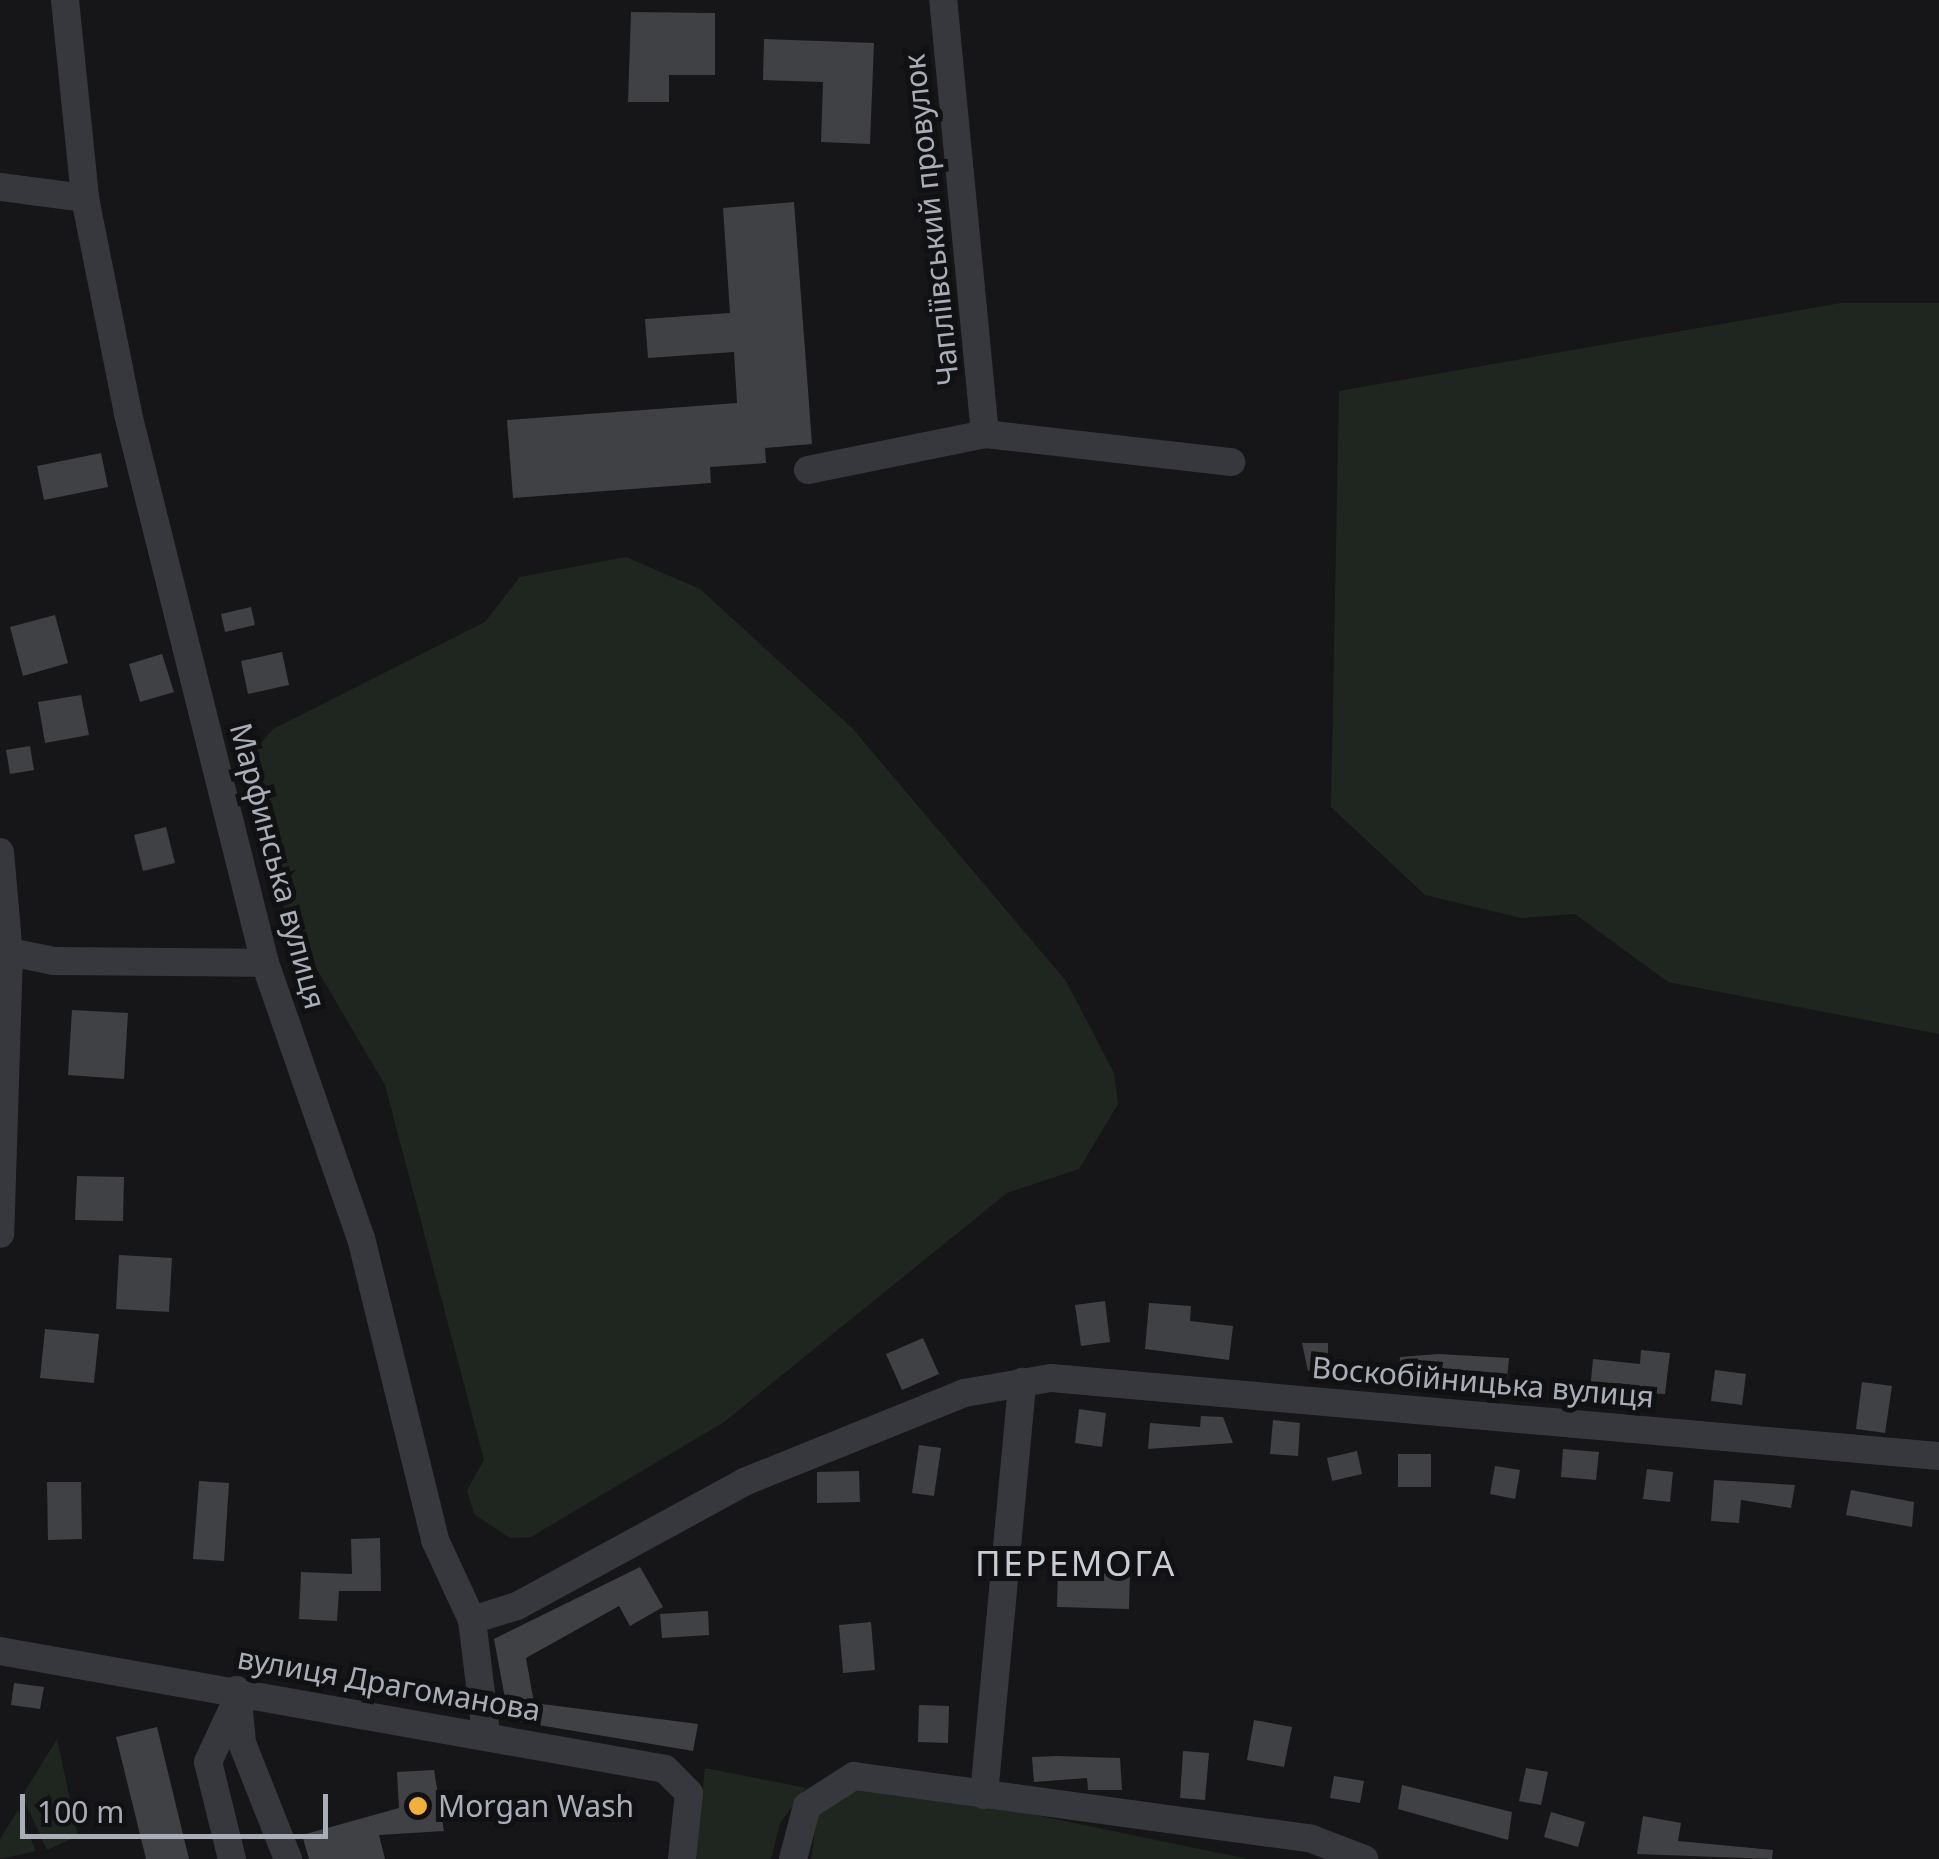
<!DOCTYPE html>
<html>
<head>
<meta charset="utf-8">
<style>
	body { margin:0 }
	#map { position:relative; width:1939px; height:1859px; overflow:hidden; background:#161618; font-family:"Noto Sans",sans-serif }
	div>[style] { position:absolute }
	.green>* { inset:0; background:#1e261f }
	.building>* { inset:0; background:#404145 }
	.minor>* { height:28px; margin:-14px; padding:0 14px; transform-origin:14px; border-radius:14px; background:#37383d }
	.dots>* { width:28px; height:28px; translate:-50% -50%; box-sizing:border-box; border:5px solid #111113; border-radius:50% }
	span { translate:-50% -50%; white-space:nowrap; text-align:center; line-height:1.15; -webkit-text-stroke:10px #111113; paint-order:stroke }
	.street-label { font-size:30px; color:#a8adb8 }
	.poi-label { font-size:30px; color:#a8adb8 }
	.left { translate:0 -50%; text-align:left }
	.quarter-label { font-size:35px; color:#c9ccd4; letter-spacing:2.5px }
	.scale { position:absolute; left:20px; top:1794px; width:308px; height:45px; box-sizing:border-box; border:5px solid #a8adb8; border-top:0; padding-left:12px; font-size:30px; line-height:35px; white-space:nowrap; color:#a8adb8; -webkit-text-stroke:8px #111113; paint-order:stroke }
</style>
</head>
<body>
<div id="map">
	<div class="green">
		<div style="clip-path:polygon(1841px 303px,1939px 303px,1939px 1034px,1668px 982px,1575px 914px,1521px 918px,1425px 895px,1331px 807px,1339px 391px)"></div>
		<div style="clip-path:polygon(626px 557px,700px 589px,852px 728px,1066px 981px,1114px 1073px,1118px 1104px,1079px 1169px,1007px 1193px,724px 1422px,531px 1537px,510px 1538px,474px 1514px,467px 1490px,484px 1460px,385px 1085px,285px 915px,251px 755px,273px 729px,485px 622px,520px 577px)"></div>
		<div style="clip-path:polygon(57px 1739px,78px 1836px,47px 1850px,22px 1796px)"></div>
		<div style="clip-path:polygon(705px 1768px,806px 1788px,780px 1823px,771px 1859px,695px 1859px)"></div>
		<div style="clip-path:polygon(859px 1790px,1002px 1808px,1248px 1859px,811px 1859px,819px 1802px)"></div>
		<div style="clip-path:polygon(18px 1810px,36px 1851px,0 1859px,0 1839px)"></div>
	</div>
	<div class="building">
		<div style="clip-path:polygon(631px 12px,715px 13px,715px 75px,669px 75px,669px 102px,628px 102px)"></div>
		<div style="clip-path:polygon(764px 39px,874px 43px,870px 144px,821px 142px,823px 82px,763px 80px)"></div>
		<div style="clip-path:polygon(794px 202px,812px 444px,765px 448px,766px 463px,710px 467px,711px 483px,513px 498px,507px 420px,737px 403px,734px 352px,648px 358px,645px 319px,730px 313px,723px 208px)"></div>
		<div style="clip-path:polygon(101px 453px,108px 487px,44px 500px,37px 466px)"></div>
		<div style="clip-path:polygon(251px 607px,255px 625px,225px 632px,221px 614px)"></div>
		<div style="clip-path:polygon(55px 615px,68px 663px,23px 676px,10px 627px)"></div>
		<div style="clip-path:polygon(282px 652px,289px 685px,248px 694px,241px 661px)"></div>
		<div style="clip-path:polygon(162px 654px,174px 692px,140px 702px,129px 664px)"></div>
		<div style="clip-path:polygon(81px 695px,89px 735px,45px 743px,38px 702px)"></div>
		<div style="clip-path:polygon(30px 746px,34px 770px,10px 774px,6px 750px)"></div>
		<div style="clip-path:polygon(166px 827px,175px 863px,143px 871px,134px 835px)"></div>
		<div style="clip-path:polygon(72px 1010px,128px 1013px,124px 1079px,68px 1075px)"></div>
		<div style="clip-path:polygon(77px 1176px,124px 1177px,123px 1221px,75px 1220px)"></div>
		<div style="clip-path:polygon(119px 1255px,172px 1258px,169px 1312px,116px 1309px)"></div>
		<div style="clip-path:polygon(1105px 1301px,1110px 1342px,1081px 1346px,1075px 1305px)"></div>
		<div style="clip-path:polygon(1149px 1303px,1191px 1306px,1190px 1321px,1233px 1326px,1229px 1360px,1145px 1349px)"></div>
		<div style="clip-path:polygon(45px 1329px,99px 1334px,94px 1383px,40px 1378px)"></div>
		<div style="clip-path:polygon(923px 1338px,939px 1374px,902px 1390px,886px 1354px)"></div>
		<div style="clip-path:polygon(1302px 1343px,1328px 1343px,1328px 1371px,1308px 1371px)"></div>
		<div style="clip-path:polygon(1641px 1350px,1670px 1353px,1665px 1394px,1590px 1391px,1593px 1359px,1640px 1364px)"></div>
		<div style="clip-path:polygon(1438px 1354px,1509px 1358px,1507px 1380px,1398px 1383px,1400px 1357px)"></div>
		<div style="clip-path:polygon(1715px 1370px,1746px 1374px,1742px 1405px,1711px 1401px)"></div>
		<div style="clip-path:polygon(1862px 1382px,1892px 1386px,1885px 1433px,1856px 1429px)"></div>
		<div style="clip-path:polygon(1079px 1409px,1106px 1413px,1102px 1447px,1075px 1443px)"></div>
		<div style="clip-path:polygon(1201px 1416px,1223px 1417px,1233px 1443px,1148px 1449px,1150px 1423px,1200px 1427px)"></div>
		<div style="clip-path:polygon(1273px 1420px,1300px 1423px,1298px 1456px,1270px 1454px)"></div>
		<div style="clip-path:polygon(919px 1445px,941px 1448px,934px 1496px,912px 1493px)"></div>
		<div style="clip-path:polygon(1563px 1449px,1599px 1452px,1596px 1480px,1561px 1477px)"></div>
		<div style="clip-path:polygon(1357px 1451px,1362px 1474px,1332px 1481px,1327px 1458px)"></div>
		<div style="clip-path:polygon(1398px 1454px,1431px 1454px,1431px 1487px,1398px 1487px)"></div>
		<div style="clip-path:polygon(1495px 1466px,1520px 1470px,1515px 1499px,1490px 1494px)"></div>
		<div style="clip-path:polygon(1647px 1469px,1673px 1472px,1670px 1502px,1643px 1499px)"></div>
		<div style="clip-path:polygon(859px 1471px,860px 1502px,817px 1503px,817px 1472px)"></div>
		<div style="clip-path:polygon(1714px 1480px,1795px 1485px,1791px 1508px,1741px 1500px,1739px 1523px,1711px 1521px)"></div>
		<div style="clip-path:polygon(199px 1481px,229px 1483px,224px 1561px,193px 1559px)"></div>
		<div style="clip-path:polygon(47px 1482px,81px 1482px,82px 1539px,48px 1540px)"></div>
		<div style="clip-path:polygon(1851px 1490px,1914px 1502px,1912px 1527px,1846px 1515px)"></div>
		<div style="clip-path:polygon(380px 1538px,381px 1591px,339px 1591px,337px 1621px,299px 1619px,301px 1572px,352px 1574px,351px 1539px)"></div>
		<div style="clip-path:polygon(640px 1567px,663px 1607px,630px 1626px,619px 1606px,526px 1658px,534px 1703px,698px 1724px,693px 1751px,509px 1720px,494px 1639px)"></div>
		<div style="clip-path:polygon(1058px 1569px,1130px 1571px,1129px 1609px,1057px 1607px)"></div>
		<div style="clip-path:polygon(708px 1611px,709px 1635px,662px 1638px,660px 1614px)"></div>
		<div style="clip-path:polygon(871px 1622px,875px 1670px,843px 1673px,839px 1625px)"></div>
		<div style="clip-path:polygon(14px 1683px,44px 1687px,40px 1709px,11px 1705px)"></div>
		<div style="clip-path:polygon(919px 1705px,949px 1706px,948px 1743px,918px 1742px)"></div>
		<div style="clip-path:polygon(1254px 1720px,1292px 1727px,1284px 1767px,1247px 1760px)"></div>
		<div style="clip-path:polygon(157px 1727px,189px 1859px,146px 1859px,116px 1737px)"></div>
		<div style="clip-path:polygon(1183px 1751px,1209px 1753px,1205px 1800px,1180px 1798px)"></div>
		<div style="clip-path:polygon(1056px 1756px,1120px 1758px,1122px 1790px,1088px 1790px,1087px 1778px,1034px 1782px,1032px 1757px)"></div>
		<div style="clip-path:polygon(1526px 1768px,1548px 1772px,1541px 1805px,1519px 1801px)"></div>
		<div style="clip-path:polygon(434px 1770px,444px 1831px,379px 1835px,385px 1859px,309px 1859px,302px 1835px,399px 1808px,397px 1772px)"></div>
		<div style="clip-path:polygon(1334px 1776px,1364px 1781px,1360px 1803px,1330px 1798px)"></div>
		<div style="clip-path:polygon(1402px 1785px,1512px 1812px,1508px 1840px,1398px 1809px)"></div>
		<div style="clip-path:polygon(1551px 1812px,1585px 1822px,1578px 1847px,1544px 1837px)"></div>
		<div style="clip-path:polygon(1643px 1816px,1681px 1823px,1678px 1841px,1773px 1850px,1772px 1859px,1637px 1854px)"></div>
	</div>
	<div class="minor">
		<div style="left:65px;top:0;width:199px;rotate:84.2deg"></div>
		<div style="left:85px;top:198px;width:220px;rotate:78.7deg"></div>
		<div style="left:128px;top:414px;width:566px;rotate:75.99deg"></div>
		<div style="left:265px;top:963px;width:291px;rotate:70.8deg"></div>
		<div style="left:361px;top:1238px;width:311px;rotate:76.2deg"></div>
		<div style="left:435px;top:1540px;width:88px;rotate:65.2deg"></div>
		<div style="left:472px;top:1620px;width:115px;rotate:83deg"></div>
		<div style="left:0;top:187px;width:86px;rotate:7.4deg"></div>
		<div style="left:985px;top:434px;width:248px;rotate:6.5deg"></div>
		<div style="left:808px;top:470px;width:181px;rotate:-11.5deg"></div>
		<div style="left:985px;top:434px;width:436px;rotate:-95.5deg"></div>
		<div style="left:0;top:852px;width:102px;rotate:85deg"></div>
		<div style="left:9px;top:954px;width:280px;rotate:91.8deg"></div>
		<div style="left:0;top:950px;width:55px;rotate:11.5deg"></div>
		<div style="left:54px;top:961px;width:211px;rotate:0.5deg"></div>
		<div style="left:472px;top:1620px;width:47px;rotate:-17.3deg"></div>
		<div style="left:517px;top:1606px;width:259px;rotate:-28.6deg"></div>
		<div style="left:744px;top:1482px;width:237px;rotate:-22deg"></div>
		<div style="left:964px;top:1393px;width:88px;rotate:-9.8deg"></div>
		<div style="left:1051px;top:1378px;width:891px;rotate:5.02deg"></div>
		<div style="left:0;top:1651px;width:675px;rotate:10.06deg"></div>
		<div style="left:665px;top:1769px;width:34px;rotate:45deg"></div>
		<div style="left:689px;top:1793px;width:66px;rotate:96.1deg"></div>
		<div style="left:237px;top:1690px;width:53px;rotate:84.6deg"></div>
		<div style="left:242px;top:1743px;width:125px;rotate:68.4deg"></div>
		<div style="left:984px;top:1795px;width:415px;rotate:-84.7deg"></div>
		<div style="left:232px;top:1859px;width:100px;rotate:-103.9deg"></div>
		<div style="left:208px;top:1762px;width:66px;rotate:-65deg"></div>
		<div style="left:793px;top:1859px;width:55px;rotate:-75.2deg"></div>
		<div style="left:807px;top:1806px;width:56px;rotate:-32.6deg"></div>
		<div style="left:854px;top:1776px;width:462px;rotate:7.8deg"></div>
		<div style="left:1312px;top:1839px;width:56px;rotate:21deg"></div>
	</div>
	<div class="dots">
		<div style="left:418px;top:1806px;background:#f2b134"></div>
	</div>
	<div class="street-label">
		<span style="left:931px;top:220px;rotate:-96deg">Чапліївський провулок</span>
		<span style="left:278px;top:866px;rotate:75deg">Марфинська вулиця</span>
		<span style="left:1483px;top:1382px;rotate:5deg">Воскобійницька вулиця</span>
		<span style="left:389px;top:1684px;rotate:10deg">вулиця Драгоманова</span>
	</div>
	<div class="poi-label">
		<span class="left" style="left:438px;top:1806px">Morgan Wash</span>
	</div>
	<div class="quarter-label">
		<span style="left:1076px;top:1563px">ПЕРЕМОГА</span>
	</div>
	<div class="scale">100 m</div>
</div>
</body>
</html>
